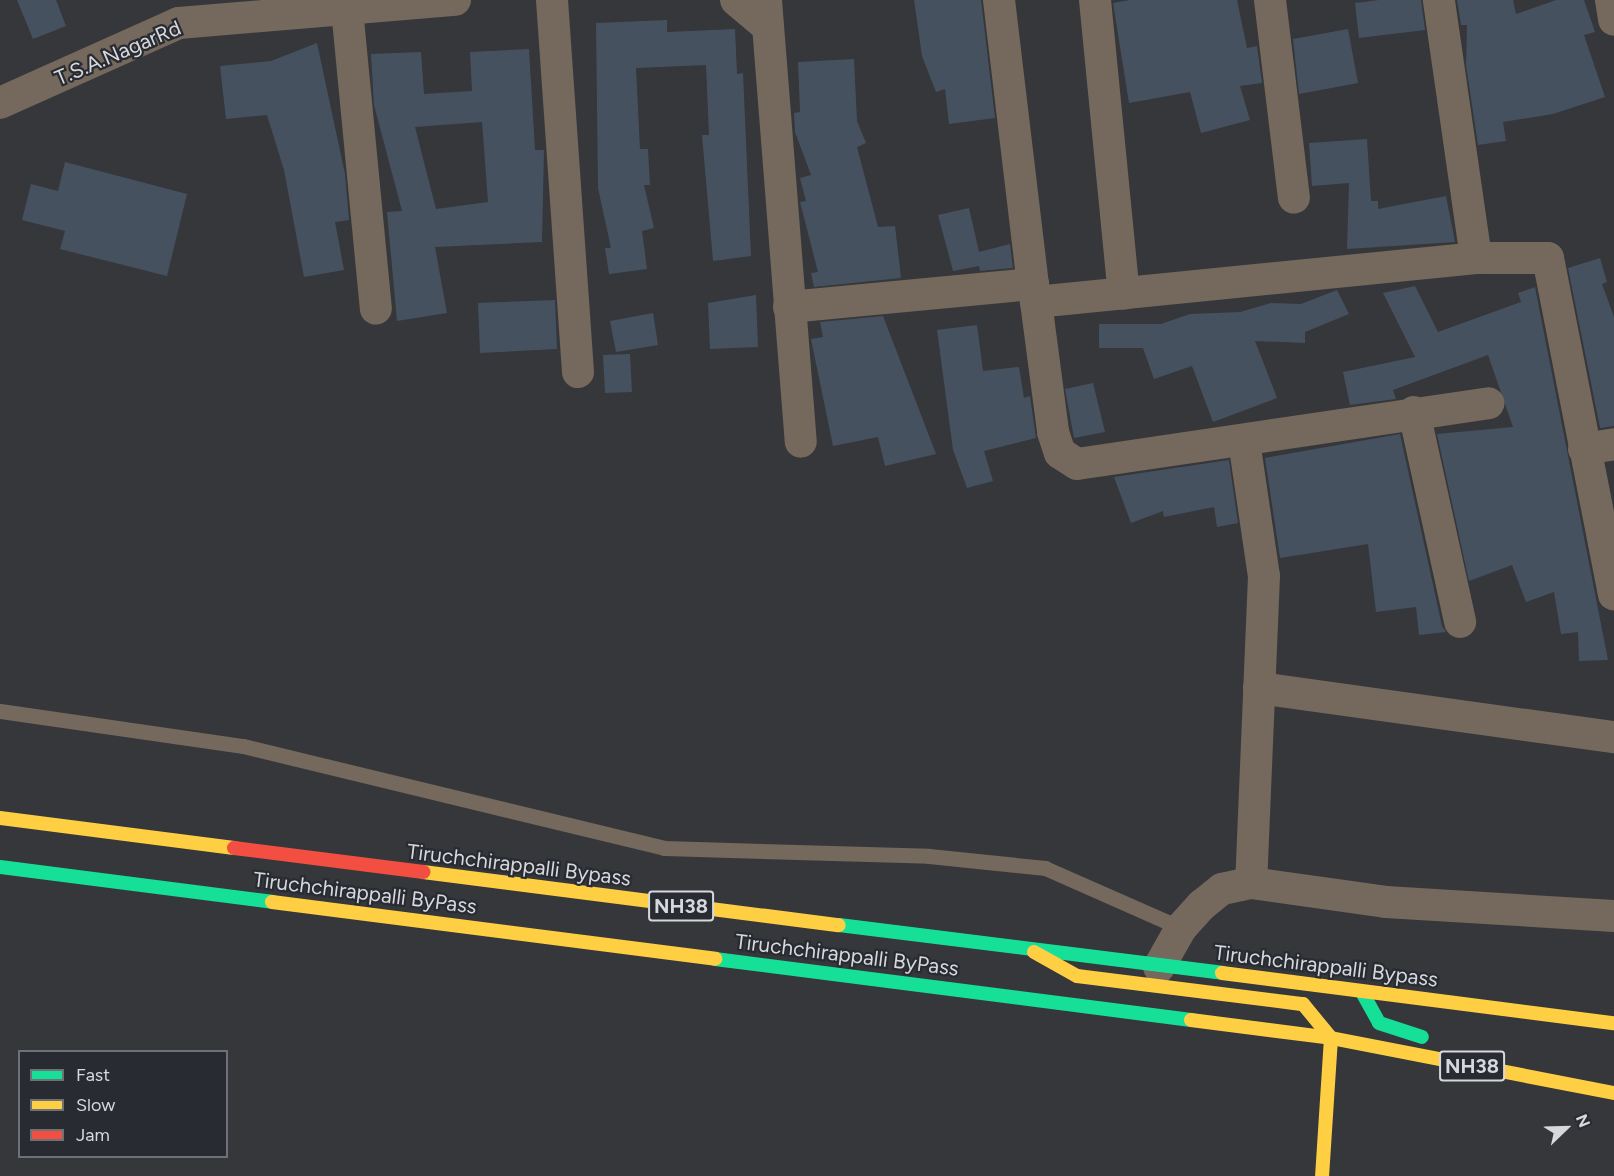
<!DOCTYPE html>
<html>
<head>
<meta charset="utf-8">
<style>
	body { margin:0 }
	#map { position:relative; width:1614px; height:1176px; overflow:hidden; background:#35373a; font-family:Figtree,sans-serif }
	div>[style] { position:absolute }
	.building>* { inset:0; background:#465160 }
	.lane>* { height:15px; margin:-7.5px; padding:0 7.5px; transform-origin:7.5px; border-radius:7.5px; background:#75685c }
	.street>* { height:32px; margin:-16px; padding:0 16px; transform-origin:16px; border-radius:16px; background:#75685c }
	.fast>* { height:14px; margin:-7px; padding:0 7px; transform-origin:7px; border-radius:7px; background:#16e098 }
	.slow>* { height:14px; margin:-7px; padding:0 7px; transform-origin:7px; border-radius:7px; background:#ffcf43 }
	.jam>* { height:14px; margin:-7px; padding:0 7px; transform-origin:7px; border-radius:7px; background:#f24e42 }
	span { translate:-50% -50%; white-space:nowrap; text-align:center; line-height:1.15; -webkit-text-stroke:4.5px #282c32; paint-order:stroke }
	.shield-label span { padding:2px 4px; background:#282c32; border:2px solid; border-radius:4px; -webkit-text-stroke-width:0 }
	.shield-label { font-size:20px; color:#d6d8dc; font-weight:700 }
	.street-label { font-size:21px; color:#d6d8dc }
	.legend { position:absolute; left:18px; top:1050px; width:210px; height:108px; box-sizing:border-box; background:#282c32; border:2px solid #6e7176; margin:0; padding:8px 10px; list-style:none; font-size:18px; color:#d6d8dc }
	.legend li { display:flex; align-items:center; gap:12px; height:30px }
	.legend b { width:30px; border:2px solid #6e7176 }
	.north { position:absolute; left:1536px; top:1098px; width:60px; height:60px; -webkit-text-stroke:4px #282c32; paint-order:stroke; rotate:67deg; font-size:16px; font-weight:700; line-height:24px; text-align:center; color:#d6d8dc }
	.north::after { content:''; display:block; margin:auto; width:21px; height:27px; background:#d6d8dc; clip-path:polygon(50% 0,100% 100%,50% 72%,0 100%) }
</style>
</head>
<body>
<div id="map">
	<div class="building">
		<div style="clip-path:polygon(17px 0,56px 0,66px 26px,33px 39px)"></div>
		<div style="clip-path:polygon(914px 0,981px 0,995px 118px,949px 124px,945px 89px,936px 92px,922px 56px)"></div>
		<div style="clip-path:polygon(1130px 0,1237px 0,1247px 48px,1257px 46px,1262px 83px,1240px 86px,1250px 120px,1201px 133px,1190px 92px,1129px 103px,1113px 3px)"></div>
		<div style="clip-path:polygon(1379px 0,1421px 0,1425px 30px,1359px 38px,1355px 3px)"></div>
		<div style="clip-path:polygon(1457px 0,1513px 0,1516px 14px,1556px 0,1584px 0,1595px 32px,1584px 35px,1605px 97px,1553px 114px,1503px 122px,1506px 141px,1478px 145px,1466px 65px,1467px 25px,1461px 25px)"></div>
		<div style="clip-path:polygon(667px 20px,667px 32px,735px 29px,737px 74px,743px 73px,751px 256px,713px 261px,702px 135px,709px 135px,706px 65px,636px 68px,640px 149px,648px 149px,650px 185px,644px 185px,654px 228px,642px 231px,647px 269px,609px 274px,605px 248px,611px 248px,598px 188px,596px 23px)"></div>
		<div style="clip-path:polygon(1348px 29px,1358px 83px,1299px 94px,1293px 39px)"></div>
		<div style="clip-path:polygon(317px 43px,345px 174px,349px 220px,335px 222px,344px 270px,304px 277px,284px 170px,267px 115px,226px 119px,220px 66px,271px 61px)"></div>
		<div style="clip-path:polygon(evenodd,529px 49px,535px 150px,544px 150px,542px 242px,435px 247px,447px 313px,397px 321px,387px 212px,402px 211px,374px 105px,371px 54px,421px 52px,424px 94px,472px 91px,470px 52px,529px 49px,482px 122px,488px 202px,436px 209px,415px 127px,482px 122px)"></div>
		<div style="clip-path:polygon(854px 59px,857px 121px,866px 143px,857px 147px,878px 227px,895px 226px,901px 278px,814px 287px,811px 273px,818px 272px,800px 202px,806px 201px,800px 178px,811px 175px,795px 132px,794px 113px,800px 112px,798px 62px)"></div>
		<div style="clip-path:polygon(1367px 139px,1371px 201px,1378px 201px,1378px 209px,1446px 196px,1455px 242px,1347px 249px,1349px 183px,1312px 186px,1309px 143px)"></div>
		<div style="clip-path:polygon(65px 162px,187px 194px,167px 276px,60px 249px,65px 231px,22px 220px,31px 184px,58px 191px)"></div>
		<div style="clip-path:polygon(969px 208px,979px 252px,1010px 244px,1013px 268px,980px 271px,979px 266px,953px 271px,938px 215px)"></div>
		<div style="clip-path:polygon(1600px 258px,1607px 282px,1602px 284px,1614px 317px,1614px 426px,1600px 428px,1568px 268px)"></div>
		<div style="clip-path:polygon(1415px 286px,1438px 332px,1521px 302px,1518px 293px,1535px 287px,1608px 660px,1579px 661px,1578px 632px,1561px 634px,1554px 592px,1526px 602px,1512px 565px,1469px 581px,1437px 434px,1513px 427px,1488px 355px,1393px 390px,1396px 399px,1350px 405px,1343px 372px,1415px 357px,1383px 293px)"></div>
		<div style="clip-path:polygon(1337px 290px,1349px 314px,1305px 332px,1305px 343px,1255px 341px,1277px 398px,1213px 422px,1192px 366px,1154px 379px,1143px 348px,1099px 348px,1099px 324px,1161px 324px,1190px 314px,1240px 312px,1271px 303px,1301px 304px)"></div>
		<div style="clip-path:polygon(756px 295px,758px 347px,710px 349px,708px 303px)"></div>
		<div style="clip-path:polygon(555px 300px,557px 349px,480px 353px,478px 303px)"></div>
		<div style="clip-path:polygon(653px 313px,658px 345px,616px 352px,610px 321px)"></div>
		<div style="clip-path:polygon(883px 316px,936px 454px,885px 466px,878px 437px,833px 446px,811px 339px,823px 337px,820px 322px)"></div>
		<div style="clip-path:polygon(977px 325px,983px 371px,1019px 367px,1024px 398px,1030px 396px,1036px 438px,984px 451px,993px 481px,967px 488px,953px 450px,937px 330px)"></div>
		<div style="clip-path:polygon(630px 354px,632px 392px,605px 393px,603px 355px)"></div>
		<div style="clip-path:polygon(1093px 383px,1105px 432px,1074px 438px,1065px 389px)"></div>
		<div style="clip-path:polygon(1400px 434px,1442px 626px,1446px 632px,1419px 635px,1416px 607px,1376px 612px,1368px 544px,1280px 558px,1265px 458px)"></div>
		<div style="clip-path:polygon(1229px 460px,1238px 523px,1217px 527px,1214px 507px,1164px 517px,1163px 511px,1131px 523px,1114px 477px)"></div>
	</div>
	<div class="lane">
		<div style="left:0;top:711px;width:246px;rotate:8.2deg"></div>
		<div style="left:243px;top:746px;width:433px;rotate:13.6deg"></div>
		<div style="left:664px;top:848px;width:265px;rotate:1.7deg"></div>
		<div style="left:929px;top:856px;width:117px;rotate:5.9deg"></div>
		<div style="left:1045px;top:868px;width:149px;rotate:23.8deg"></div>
	</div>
	<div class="street">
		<div style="left:552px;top:0;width:373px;rotate:86deg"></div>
		<div style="left:736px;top:0;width:42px;rotate:40.2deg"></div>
		<div style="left:766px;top:0;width:443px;rotate:85.5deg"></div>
		<div style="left:999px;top:0;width:286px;rotate:83.2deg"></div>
		<div style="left:1095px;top:0;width:295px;rotate:84.4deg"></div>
		<div style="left:1270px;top:0;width:199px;rotate:83.1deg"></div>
		<div style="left:1611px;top:0;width:20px;rotate:81deg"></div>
		<div style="left:347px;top:9px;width:301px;rotate:84.5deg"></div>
		<div style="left:0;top:103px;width:196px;rotate:-24.1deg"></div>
		<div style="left:179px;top:23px;width:277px;rotate:-4.8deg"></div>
		<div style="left:1476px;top:258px;width:72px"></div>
		<div style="left:1548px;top:258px;width:343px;rotate:78.9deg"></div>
		<div style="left:1036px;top:302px;width:131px;rotate:82.5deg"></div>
		<div style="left:1053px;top:432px;width:22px;rotate:72deg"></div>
		<div style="left:1060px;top:453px;width:20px;rotate:33deg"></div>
		<div style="left:1077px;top:464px;width:416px;rotate:-8.4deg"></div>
		<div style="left:789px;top:307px;width:245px;rotate:-5.4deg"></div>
		<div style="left:1033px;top:284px;width:18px;rotate:81deg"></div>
		<div style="left:1036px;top:302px;width:442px;rotate:-5.7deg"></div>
		<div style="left:1476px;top:258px;width:261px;rotate:-98.2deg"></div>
		<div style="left:1414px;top:412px;width:215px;rotate:77.6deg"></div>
		<div style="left:1244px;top:441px;width:136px;rotate:81.6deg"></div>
		<div style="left:1264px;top:576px;width:307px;rotate:92.4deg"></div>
		<div style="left:1584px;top:449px;width:30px;rotate:-9deg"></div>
		<div style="left:1259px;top:688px;width:358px;rotate:7.9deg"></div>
		<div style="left:1159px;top:967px;width:45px;rotate:-60.6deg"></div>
		<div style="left:1181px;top:928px;width:31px;rotate:-48deg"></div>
		<div style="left:1202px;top:905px;width:26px;rotate:-39deg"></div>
		<div style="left:1222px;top:889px;width:30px;rotate:-12deg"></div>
		<div style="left:1251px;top:883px;width:136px;rotate:8deg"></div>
		<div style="left:1386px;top:902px;width:228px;rotate:3.5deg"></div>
	</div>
	<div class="fast">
		<div style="left:0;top:867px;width:274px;rotate:7.3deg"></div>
		<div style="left:839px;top:925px;width:386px;rotate:7.1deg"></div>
		<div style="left:715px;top:959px;width:480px;rotate:7.3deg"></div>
		<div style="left:1362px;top:992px;width:35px;rotate:61deg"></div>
		<div style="left:1379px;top:1023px;width:45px;rotate:18deg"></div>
	</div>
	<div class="slow">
		<div style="left:0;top:818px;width:236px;rotate:7.3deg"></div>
		<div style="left:423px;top:872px;width:419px;rotate:7.3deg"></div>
		<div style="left:272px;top:902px;width:447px;rotate:7.3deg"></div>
		<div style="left:1034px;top:952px;width:49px;rotate:29.2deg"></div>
		<div style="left:1077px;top:976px;width:228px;rotate:7.1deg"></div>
		<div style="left:1303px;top:1004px;width:44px;rotate:50.5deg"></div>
		<div style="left:1331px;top:1038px;width:138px;rotate:93.7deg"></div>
		<div style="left:1222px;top:973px;width:395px;rotate:7.3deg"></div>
		<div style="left:1191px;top:1020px;width:141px;rotate:7.3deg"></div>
		<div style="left:1331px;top:1038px;width:288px;rotate:11deg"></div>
	</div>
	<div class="jam">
		<div style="left:234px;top:848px;width:191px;rotate:7.2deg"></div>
	</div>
	<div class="shield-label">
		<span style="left:681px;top:906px">NH38</span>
		<span style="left:1472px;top:1066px">NH38</span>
	</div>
	<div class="street-label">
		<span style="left:118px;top:53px;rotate:-23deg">T.S.A.NagarRd</span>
		<span style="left:519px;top:865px;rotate:7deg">Tiruchchirappalli Bypass</span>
		<span style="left:365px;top:893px;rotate:7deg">Tiruchchirappalli ByPass</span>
		<span style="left:847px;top:955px;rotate:7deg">Tiruchchirappalli ByPass</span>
		<span style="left:1326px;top:966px;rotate:7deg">Tiruchchirappalli Bypass</span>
	</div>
	<ul class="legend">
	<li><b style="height:8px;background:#16e098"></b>Fast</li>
	<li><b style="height:8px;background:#ffcf43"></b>Slow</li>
	<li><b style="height:8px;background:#f24e42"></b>Jam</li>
	</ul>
	<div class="north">N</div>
</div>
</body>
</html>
